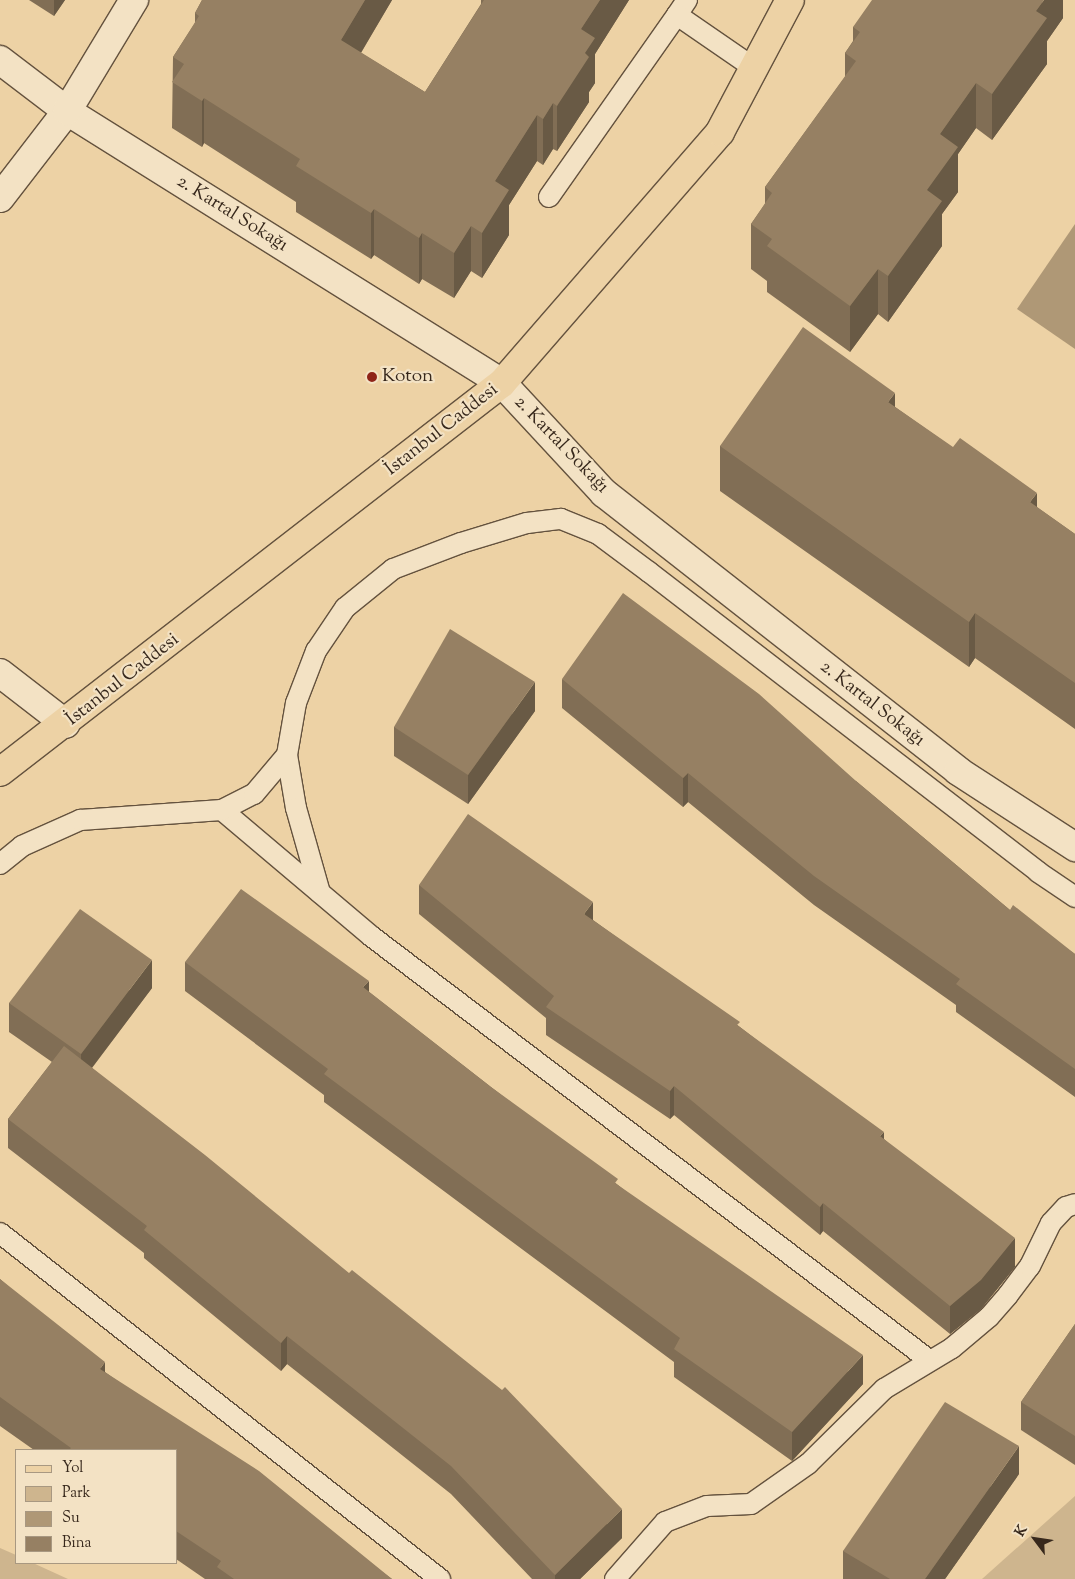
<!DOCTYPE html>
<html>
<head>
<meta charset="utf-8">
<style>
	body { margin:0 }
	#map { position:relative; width:1075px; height:1579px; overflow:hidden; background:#edd2a5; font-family:"Sorts Mill Goudy",serif }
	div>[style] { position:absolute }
	.green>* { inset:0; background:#ceb58e }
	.water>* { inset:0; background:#af9876 }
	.roads { filter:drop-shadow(1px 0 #64523e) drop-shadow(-1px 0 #64523e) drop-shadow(0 1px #64523e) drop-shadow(0 -1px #64523e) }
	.service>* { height:20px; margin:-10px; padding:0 10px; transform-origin:10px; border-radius:10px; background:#f3e2c4 }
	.minor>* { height:28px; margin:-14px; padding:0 14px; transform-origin:14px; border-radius:14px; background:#f3e2c4 }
	.primary>* { height:28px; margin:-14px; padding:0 14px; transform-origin:14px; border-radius:14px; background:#edd2a5 }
	.wall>* { inset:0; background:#816e55 }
	.shaded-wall>* { inset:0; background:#695a45 }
	.building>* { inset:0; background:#968063 }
	.dots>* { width:14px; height:14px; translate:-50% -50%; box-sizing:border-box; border:2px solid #f3e2c4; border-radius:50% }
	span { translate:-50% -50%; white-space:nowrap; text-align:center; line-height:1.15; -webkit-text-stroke:4.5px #f3e2c4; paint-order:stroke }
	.street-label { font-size:19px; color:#37281c }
	.poi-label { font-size:19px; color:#37281c }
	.left { translate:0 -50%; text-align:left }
	.legend { position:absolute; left:15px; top:1449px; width:162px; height:115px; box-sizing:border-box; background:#f3e2c4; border:1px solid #a89881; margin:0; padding:6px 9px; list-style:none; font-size:15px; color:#37281c }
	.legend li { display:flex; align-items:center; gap:10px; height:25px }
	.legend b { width:25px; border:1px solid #a89881 }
	.north { position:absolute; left:1010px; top:1514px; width:50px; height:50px; -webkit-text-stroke:4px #f3e2c4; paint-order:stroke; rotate:301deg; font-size:14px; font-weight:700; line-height:20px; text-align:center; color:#37281c }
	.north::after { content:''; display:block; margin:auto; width:18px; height:22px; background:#37281c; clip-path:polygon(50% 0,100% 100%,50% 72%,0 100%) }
</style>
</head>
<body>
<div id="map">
	<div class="green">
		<div style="clip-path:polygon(1075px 1496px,1075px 1579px,982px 1579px)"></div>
		<div style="clip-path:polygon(0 1548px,16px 1555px,16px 1563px,33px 1563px,68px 1579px,0 1579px)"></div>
	</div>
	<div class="water">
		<div style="clip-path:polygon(1075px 224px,1075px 349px,1017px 309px)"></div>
	</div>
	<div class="roads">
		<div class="service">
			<div style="left:687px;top:0;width:18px;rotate:124deg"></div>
			<div style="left:677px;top:15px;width:93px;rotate:34.5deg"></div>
			<div style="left:549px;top:197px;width:223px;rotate:-54.9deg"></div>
			<div style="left:287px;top:755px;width:54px;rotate:80.4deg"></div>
			<div style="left:296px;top:808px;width:88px;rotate:74.2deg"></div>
			<div style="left:222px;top:810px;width:195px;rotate:40.2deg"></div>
			<div style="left:371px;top:936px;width:701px;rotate:37.23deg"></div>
			<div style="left:0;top:864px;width:28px;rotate:-39deg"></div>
			<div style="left:22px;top:846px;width:64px;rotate:-24.1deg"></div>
			<div style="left:80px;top:820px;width:142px;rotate:-4deg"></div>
			<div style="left:222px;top:810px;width:36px;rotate:-27deg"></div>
			<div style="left:254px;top:794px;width:51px;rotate:-49.8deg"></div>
			<div style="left:287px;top:755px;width:53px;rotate:-80.2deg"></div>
			<div style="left:296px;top:703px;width:56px;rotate:-69deg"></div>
			<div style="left:316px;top:651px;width:52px;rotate:-56deg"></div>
			<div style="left:345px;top:608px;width:62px;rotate:-39.1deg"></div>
			<div style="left:393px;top:569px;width:73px;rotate:-20.9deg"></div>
			<div style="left:461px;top:543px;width:69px;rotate:-16.9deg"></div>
			<div style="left:527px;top:523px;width:34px;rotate:-7deg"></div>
			<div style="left:561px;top:519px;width:40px;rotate:22deg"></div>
			<div style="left:598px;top:534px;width:64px;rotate:36.7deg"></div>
			<div style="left:649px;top:572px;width:491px;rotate:37.6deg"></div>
			<div style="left:1038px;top:872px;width:45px;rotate:34deg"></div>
			<div style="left:0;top:1233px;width:560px;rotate:38.18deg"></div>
			<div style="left:615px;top:1579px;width:76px;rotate:-48.7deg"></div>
			<div style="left:665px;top:1522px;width:45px;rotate:-20.9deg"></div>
			<div style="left:707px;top:1506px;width:44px;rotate:-2.6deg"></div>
			<div style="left:751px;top:1504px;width:70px;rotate:-35.1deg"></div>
			<div style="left:808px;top:1464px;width:107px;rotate:-44.6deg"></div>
			<div style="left:884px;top:1389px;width:79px;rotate:-31.1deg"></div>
			<div style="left:952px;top:1348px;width:48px;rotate:-40deg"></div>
			<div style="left:989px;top:1317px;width:29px;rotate:-49deg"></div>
			<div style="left:1008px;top:1295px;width:36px;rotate:-53deg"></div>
			<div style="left:1030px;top:1266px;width:48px;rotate:-64deg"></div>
			<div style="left:1051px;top:1223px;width:22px;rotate:-47deg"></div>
			<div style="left:1066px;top:1207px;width:9px;rotate:-18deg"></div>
		</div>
		<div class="minor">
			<div style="left:0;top:60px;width:84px;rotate:37.3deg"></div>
			<div style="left:67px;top:111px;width:513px;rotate:32.02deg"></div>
			<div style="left:502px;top:383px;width:150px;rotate:47.2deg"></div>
			<div style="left:604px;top:493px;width:450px;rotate:38.1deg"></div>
			<div style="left:958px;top:771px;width:140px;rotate:33deg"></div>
			<div style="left:0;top:198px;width:110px;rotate:-52.4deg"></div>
			<div style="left:67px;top:111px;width:130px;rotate:-58.9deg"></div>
			<div style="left:0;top:673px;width:83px;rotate:37.7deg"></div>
		</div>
		<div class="primary">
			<div style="left:0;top:772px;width:635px;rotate:-37.77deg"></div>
			<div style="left:502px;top:383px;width:332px;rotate:-49deg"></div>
			<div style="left:720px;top:132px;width:149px;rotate:-62.1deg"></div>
		</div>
	</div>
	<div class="wall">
		<div style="clip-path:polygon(29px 0,65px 0,54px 16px)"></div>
		<div style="clip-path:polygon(202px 0,392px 0,361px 53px,425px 92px,481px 4px,481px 0,629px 0,595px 54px,595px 83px,589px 92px,589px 102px,557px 151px,553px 149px,543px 165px,537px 161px,509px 205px,509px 235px,482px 278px,471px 271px,454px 298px,422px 279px,419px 284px,374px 255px,371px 259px,296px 212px,296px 202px,204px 143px,202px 147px,172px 128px,173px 57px,195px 23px,195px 13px)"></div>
		<div style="clip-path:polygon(1063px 0,1063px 18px,1047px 41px,1047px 64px,992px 140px,976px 128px,958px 154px,958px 192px,942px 214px,942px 246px,888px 322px,878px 314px,850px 352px,767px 292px,767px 281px,751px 269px,751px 224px,765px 204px,765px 187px,845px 77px,845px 53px,853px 41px,853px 27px)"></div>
		<div style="clip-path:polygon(895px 407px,1075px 534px,1075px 729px,975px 658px,969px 667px,720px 491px,720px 446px)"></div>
		<div style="clip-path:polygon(562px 679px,856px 781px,1010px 910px,1075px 954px,1075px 1097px,956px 1012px,956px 1005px,814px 905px,688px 802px,683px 807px,562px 708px)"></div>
		<div style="clip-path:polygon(535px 711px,468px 804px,394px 756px,394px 727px)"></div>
		<div style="clip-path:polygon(419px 885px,593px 920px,740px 1027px,884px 1139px,1015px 1267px,981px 1309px,950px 1334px,823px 1231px,820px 1235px,674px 1115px,670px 1119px,546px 1035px,546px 1018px,419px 914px)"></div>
		<div style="clip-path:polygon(185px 962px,369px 992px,491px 1087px,618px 1185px,863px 1384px,792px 1461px,674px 1377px,674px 1362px,324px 1102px,324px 1095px,185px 991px)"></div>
		<div style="clip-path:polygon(152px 988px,92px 1068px,622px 1538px,580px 1579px,532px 1579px,451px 1494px,287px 1364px,281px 1371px,144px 1258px,144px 1253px,8px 1148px,8px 1119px,52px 1062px,9px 1032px,9px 1003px)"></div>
		<div style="clip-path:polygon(0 1279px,105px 1372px,392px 1579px,205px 1579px,176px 1559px,176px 1450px,34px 1450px,0 1426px)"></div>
		<div style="clip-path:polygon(1075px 1324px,1075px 1465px,1021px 1430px,1021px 1402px)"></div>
		<div style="clip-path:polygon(1019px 1474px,945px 1579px,843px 1579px,843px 1551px)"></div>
	</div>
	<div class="shaded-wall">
		<div style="clip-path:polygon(54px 0,65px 0,54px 16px)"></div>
		<div style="clip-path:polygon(365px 0,392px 0,341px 86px,341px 40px)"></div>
		<div style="clip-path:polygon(600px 0,629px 0,595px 54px,595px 83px,589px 92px,589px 102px,557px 151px,557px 106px,581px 29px)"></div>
		<div style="clip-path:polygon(1044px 0,1063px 0,1063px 18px,1047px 41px,1047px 64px,992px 140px,992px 94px,1036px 11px)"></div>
		<div style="clip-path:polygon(976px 83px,976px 128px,958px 154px,958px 192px,942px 214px,942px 246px,888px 322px,888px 276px,927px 190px,940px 134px)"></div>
		<div style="clip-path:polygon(204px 98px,204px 143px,202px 147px,202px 101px)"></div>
		<div style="clip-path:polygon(553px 103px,553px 149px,543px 165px,543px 119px)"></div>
		<div style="clip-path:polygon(537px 115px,537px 161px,509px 205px,509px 235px,482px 278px,482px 233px,495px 181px)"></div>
		<div style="clip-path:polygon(374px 209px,374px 255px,371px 259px,371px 213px)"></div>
		<div style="clip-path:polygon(471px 226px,471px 271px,454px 298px,454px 253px)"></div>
		<div style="clip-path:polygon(422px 233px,422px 279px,419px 284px,419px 238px)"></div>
		<div style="clip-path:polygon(878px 269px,878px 314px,850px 352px,850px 306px)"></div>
		<div style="clip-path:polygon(895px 393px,895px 438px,888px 402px)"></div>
		<div style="clip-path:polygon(1037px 493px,1037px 538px,1030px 502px)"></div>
		<div style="clip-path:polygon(975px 613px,975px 658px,969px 667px,969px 622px)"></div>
		<div style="clip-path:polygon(535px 682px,535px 711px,468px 804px,468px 775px)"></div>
		<div style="clip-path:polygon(688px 773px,688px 802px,683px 807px,683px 778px)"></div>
		<div style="clip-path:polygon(593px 902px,593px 930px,584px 914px)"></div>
		<div style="clip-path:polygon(152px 960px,152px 988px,81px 1082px,81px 1054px)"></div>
		<div style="clip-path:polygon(369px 981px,369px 1009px,363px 987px)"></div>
		<div style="clip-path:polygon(674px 1086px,674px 1115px,670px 1119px,670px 1091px)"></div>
		<div style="clip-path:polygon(884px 1132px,884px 1160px,880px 1136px)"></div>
		<div style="clip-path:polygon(823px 1203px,823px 1231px,820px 1235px,820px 1207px)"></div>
		<div style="clip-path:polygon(1015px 1238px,1015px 1267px,981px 1309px,950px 1334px,950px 1306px)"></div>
		<div style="clip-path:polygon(287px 1336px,287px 1364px,281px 1371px,281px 1343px)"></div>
		<div style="clip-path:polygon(863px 1355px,863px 1384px,792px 1461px,792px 1432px)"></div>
		<div style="clip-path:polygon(105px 1362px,105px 1391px,100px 1369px)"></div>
		<div style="clip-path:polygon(1019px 1446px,1019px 1474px,945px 1579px,925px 1579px)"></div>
		<div style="clip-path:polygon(622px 1509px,622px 1538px,580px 1579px,555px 1579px,555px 1575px)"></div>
	</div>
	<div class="building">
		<div style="clip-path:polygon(202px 0,365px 0,341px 40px,425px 92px,484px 0,600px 0,581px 29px,595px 38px,585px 53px,589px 57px,557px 106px,553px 103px,543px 119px,537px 115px,495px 181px,509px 190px,482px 233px,471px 226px,454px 253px,422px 233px,419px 238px,374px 209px,371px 213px,296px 166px,300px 159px,204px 98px,202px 101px,172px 82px,184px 64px,173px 57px,199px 16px,195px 13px)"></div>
		<div style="clip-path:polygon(872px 0,1044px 0,1036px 11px,1047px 18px,992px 94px,976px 83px,940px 134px,958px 147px,927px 190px,942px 201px,888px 276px,878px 269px,850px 306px,767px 246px,772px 239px,751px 224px,772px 193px,765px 187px,856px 61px,845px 53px,860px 32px,853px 27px)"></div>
		<div style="clip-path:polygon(803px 327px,895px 393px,888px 402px,953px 447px,960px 438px,1037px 493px,1030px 502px,1075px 534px,1075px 683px,975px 613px,969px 622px,720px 446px)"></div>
		<div style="clip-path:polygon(623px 593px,759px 694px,856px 781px,1010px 910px,1013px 905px,1075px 954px,1075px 1069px,956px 984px,960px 979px,814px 876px,688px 773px,683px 778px,562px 679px)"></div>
		<div style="clip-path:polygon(450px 629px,535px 682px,468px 775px,394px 727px)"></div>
		<div style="clip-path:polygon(468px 814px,593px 902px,584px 914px,740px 1022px,737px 1025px,884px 1132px,880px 1136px,1015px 1238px,981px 1280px,950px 1306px,823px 1203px,820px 1207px,674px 1086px,670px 1091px,546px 1007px,554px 996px,419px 885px)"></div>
		<div style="clip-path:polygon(241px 889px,369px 981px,363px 987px,491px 1087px,618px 1179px,615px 1183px,863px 1355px,792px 1432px,674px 1349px,680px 1338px,324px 1074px,328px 1069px,185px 962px)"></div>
		<div style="clip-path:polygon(80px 909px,152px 960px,81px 1054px,9px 1003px)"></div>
		<div style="clip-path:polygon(64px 1046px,205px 1155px,349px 1273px,352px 1270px,502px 1390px,505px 1387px,622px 1509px,555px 1575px,451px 1466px,287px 1336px,281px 1343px,144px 1230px,147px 1226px,8px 1119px)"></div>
		<div style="clip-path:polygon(0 1279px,105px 1362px,100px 1369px,259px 1471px,392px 1579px,234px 1579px,217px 1567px,221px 1561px,176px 1531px,176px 1450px,69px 1450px,71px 1448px,0 1397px)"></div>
		<div style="clip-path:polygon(1075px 1324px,1075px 1436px,1021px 1402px)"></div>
		<div style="clip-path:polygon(945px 1402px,1019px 1446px,925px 1579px,890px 1579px,843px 1551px)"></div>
	</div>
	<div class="dots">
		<div style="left:372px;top:377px;background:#8f2418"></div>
	</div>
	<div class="street-label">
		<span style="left:232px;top:214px;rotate:32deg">2. Kartal Sokağı</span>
		<span style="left:442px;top:430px;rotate:-38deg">İstanbul Caddesi</span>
		<span style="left:561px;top:445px;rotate:46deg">2. Kartal Sokağı</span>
		<span style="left:123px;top:680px;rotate:-38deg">İstanbul Caddesi</span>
		<span style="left:872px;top:704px;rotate:38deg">2. Kartal Sokağı</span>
	</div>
	<div class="poi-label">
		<span class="left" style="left:382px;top:377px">Koton</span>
	</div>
	<ul class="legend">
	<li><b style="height:6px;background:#edd2a5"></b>Yol</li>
	<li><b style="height:14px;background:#ceb58e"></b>Park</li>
	<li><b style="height:14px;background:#af9876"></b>Su</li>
	<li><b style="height:14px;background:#968063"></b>Bina</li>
	</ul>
	<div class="north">K</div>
</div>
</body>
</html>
